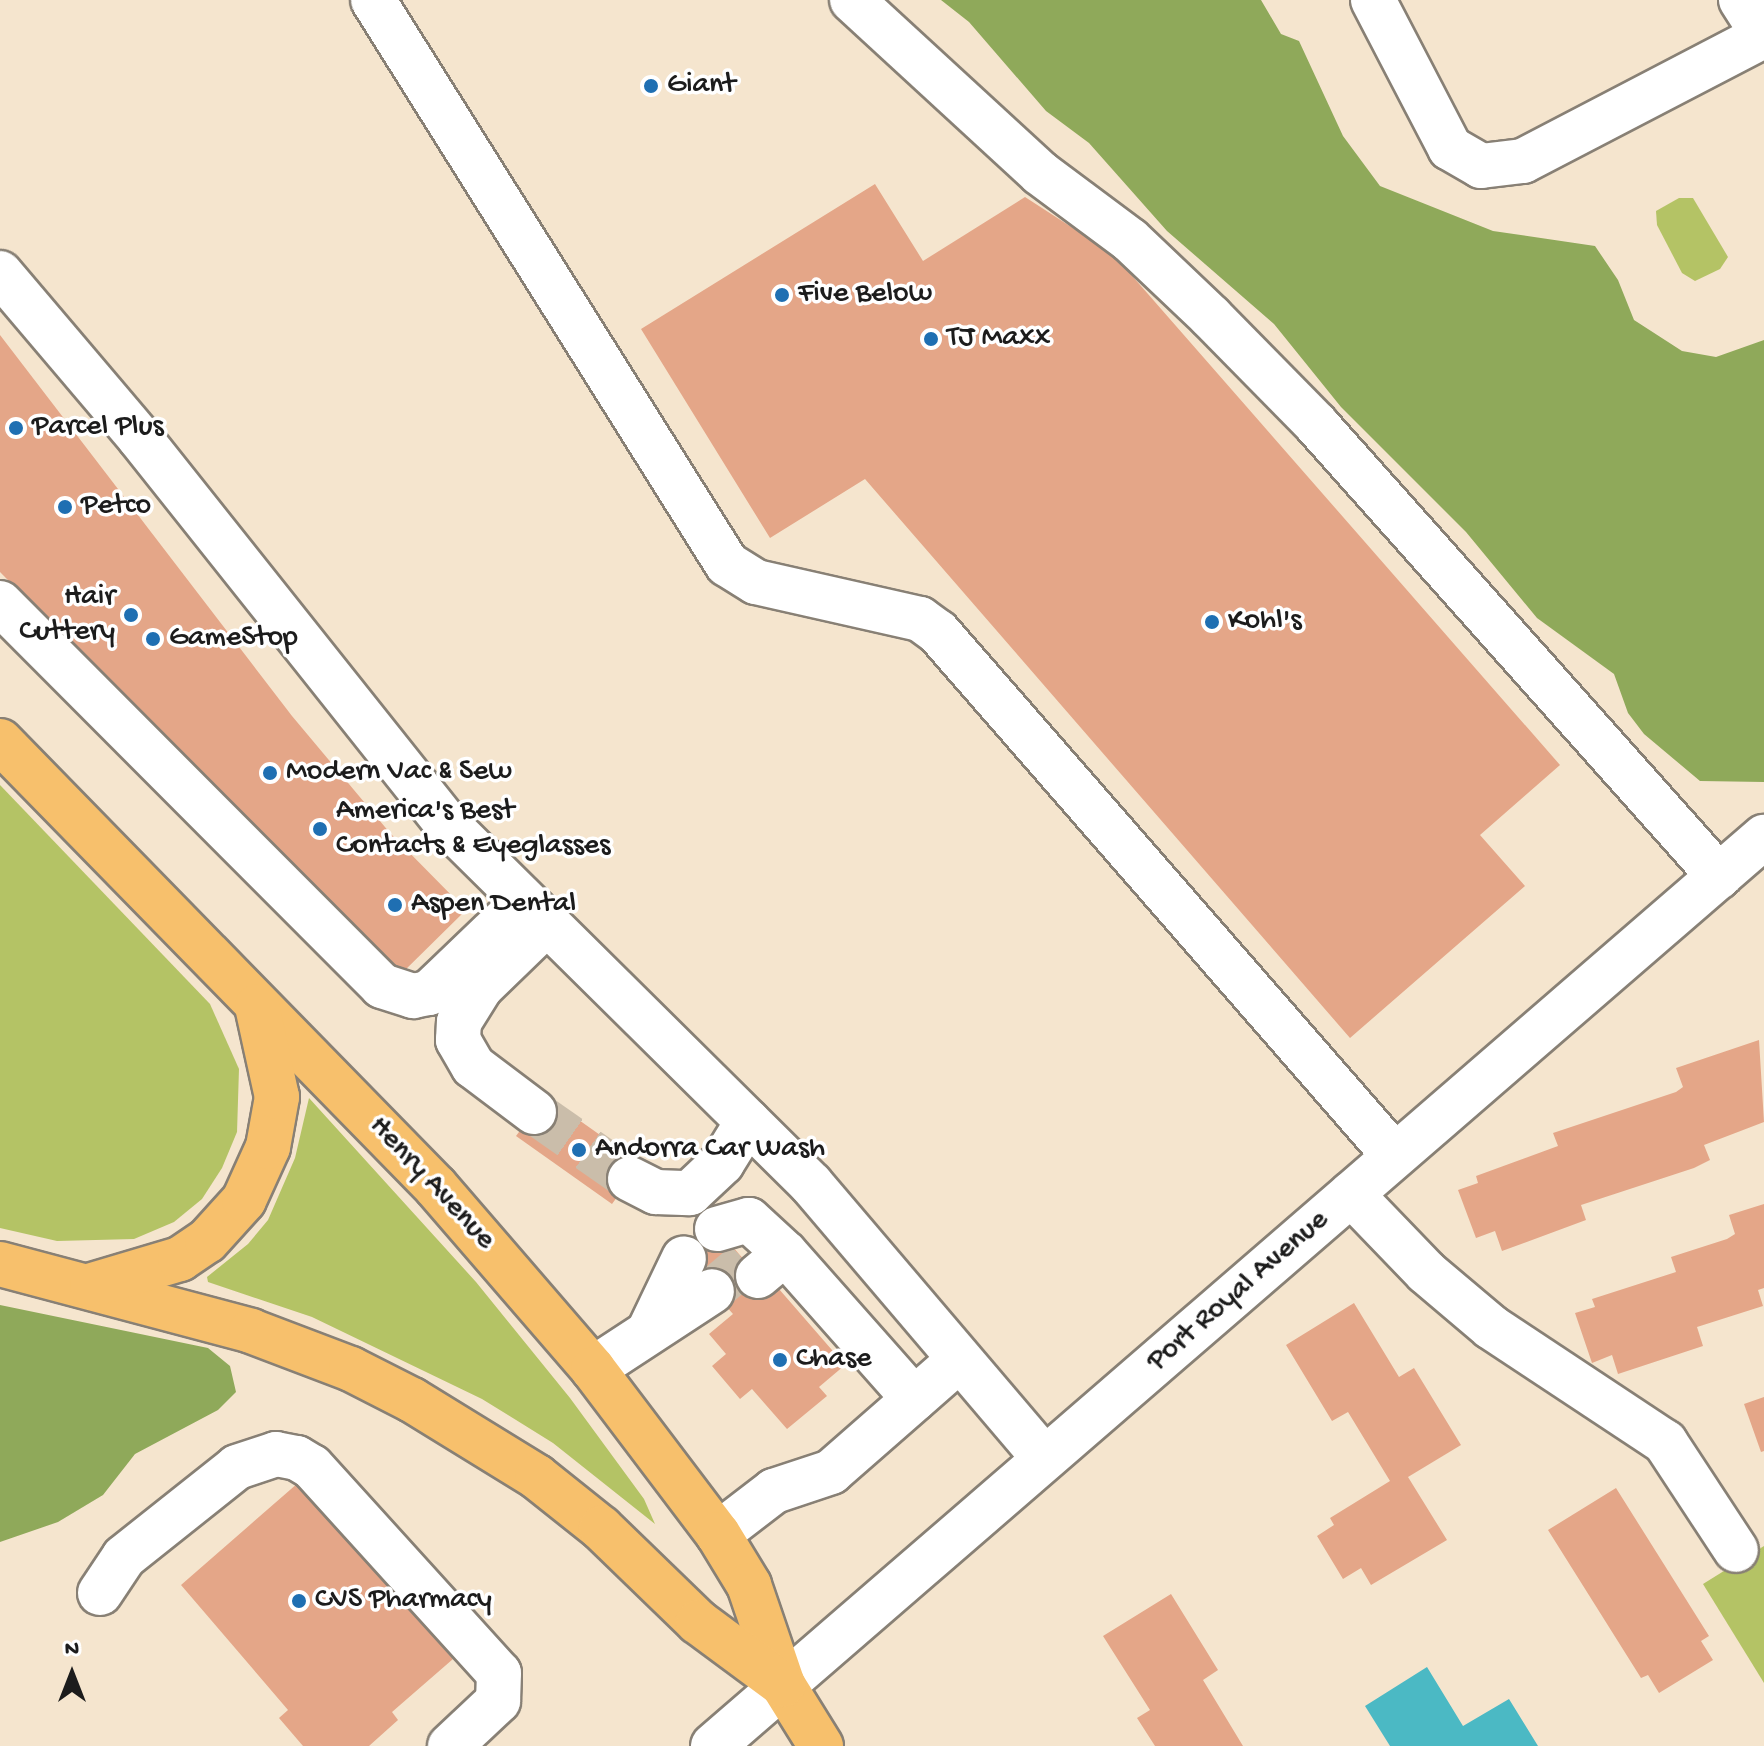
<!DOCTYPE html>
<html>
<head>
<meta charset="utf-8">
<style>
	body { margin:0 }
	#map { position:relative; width:1764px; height:1746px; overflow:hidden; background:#f5e5ce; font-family:"Gochi Hand",sans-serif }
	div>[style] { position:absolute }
	.green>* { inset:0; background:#b4c365 }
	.forest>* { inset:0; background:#8fa95a }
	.water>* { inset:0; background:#4bb9c4 }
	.building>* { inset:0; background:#e4a688 }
	.minor-tunnel>* { height:44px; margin-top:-22px; transform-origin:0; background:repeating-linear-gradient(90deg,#cabdaa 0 44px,transparent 0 66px) }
	.roads { filter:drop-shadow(2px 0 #888075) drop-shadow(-2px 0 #888075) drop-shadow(0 2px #888075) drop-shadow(0 -2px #888075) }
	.minor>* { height:44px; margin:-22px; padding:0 22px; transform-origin:22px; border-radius:22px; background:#fff }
	.major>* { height:44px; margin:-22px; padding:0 22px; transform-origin:22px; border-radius:22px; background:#f7c06c }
	.dots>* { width:22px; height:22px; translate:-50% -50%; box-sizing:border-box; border:4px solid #fff; border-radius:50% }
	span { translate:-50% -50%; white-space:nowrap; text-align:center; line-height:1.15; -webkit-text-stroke:7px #fff; paint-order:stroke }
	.poi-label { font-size:30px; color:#1c1c1c }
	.left { translate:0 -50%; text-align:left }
	.right { translate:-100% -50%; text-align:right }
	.street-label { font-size:30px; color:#1c1c1c }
	.north { position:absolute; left:32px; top:1634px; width:80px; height:80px; -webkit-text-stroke:6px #fff; paint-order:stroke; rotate:0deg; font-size:22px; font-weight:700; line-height:32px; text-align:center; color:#1c1c1c }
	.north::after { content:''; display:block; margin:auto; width:28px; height:36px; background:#1c1c1c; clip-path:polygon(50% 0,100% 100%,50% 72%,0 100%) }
</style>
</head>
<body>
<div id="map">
	<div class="green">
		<div style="clip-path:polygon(1679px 198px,1693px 198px,1728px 257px,1720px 269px,1695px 281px,1682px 273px,1657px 225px,1656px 211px)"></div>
		<div style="clip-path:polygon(0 785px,210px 1004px,239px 1069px,237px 1132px,222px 1168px,202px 1199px,174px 1222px,134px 1239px,57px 1241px,0 1228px)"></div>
		<div style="clip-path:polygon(309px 1098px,476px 1282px,570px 1398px,644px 1499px,655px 1524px,553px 1443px,482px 1399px,312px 1317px,208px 1282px,207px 1277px,248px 1244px,268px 1220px,295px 1158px)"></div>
		<div style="clip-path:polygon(1764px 1546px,1764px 1683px,1703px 1584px)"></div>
	</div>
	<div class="forest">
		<div style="clip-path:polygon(941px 0,1261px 0,1281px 34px,1299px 41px,1343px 136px,1380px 186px,1493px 231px,1595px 246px,1618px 280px,1634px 320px,1682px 351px,1716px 357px,1764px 340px,1764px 782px,1700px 781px,1644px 734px,1628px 713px,1614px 674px,1537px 618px,1466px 532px,1341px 407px,1274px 324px,1167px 231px,1089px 143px,1046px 111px,969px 22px)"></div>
		<div style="clip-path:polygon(0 1305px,208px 1348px,230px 1366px,236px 1392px,218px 1410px,135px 1454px,103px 1495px,58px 1522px,0 1542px)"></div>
	</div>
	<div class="water">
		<div style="clip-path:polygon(1427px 1667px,1463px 1726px,1509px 1699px,1538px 1746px,1390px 1746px,1365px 1706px)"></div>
	</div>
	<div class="building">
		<div style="clip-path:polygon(875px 184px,923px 261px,1025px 197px,1113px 254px,1560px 765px,1480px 835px,1525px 886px,1350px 1038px,865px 479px,770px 538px,641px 329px)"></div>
		<div style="clip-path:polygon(0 335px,292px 716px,390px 833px,466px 910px,399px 976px,0 572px)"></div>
		<div style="clip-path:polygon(1759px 1040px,1764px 1122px,1704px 1145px,1710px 1160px,1694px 1168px,1581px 1205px,1586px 1220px,1502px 1251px,1495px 1231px,1476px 1238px,1458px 1190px,1478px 1183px,1476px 1176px,1558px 1146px,1553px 1133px,1676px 1092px,1683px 1087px,1676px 1068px)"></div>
		<div style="clip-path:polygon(514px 1074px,641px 1164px,612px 1204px,516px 1136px,534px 1112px)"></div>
		<div style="clip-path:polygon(1764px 1204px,1764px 1288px,1758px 1290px,1763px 1306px,1697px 1327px,1703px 1346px,1618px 1374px,1612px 1355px,1592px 1363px,1575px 1313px,1595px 1307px,1592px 1299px,1676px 1272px,1671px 1257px,1727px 1239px,1735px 1234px,1729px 1215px)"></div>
		<div style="clip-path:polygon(712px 1223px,766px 1285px,772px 1281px,845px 1365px,819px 1387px,827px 1396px,787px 1429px,752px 1389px,740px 1399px,712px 1366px,726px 1354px,709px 1334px,733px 1314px,678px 1251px)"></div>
		<div style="clip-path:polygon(1354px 1303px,1399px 1377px,1414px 1368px,1461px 1445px,1408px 1477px,1447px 1540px,1371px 1585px,1361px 1568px,1343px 1579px,1317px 1536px,1334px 1525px,1330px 1518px,1390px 1481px,1348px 1412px,1332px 1421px,1286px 1345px)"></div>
		<div style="clip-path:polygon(1764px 1397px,1764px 1451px,1761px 1452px,1744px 1404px)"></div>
		<div style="clip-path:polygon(298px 1483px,453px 1659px,392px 1712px,398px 1720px,369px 1746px,303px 1746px,279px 1718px,288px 1710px,181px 1585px)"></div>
		<div style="clip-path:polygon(1616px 1488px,1709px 1636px,1701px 1641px,1713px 1660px,1659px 1693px,1648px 1675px,1641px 1678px,1548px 1530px)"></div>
		<div style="clip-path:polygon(1171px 1594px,1218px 1670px,1203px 1680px,1243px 1746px,1155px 1746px,1137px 1718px,1150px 1710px,1103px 1636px)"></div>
	</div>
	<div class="minor-tunnel">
		<div style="left:534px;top:1112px;width:117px;rotate:34.9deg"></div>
		<div style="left:712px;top:1291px;width:45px;rotate:-40.5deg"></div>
	</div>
	<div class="roads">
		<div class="minor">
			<div style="left:373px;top:0;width:666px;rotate:57.89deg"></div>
			<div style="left:727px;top:564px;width:34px;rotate:32deg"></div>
			<div style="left:756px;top:582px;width:168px;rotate:12.7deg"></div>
			<div style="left:920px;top:619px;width:22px;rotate:36deg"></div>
			<div style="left:938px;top:632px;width:694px;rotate:48.92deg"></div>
			<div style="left:852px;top:0;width:255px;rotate:42.6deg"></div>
			<div style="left:1040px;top:173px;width:112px;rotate:36.7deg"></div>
			<div style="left:1130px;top:240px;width:112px;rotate:43.5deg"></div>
			<div style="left:1211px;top:317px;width:150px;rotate:45.5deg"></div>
			<div style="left:1316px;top:424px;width:606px;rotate:48.28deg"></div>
			<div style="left:1373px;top:0;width:167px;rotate:62.5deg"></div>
			<div style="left:1450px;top:148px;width:36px;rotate:30deg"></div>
			<div style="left:1481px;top:166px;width:42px;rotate:-6.8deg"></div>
			<div style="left:1523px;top:161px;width:271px;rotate:-27.5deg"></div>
			<div style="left:1741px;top:0;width:43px;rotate:57.4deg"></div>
			<div style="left:0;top:273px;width:215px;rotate:49.7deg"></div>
			<div style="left:139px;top:437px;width:492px;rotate:51.5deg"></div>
			<div style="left:445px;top:822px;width:515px;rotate:44.69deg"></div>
			<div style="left:811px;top:1184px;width:360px;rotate:49.6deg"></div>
			<div style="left:0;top:603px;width:541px;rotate:45.07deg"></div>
			<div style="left:382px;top:986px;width:33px;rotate:18deg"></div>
			<div style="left:413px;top:996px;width:16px;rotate:-11deg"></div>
			<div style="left:429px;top:993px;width:132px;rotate:-43.8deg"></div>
			<div style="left:534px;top:1112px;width:76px;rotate:-143deg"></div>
			<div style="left:473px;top:1066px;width:30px;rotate:-120deg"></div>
			<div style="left:458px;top:1040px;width:18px;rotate:-87deg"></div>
			<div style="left:459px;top:1022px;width:40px;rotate:-58deg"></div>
			<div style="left:480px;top:988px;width:92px;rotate:-44.1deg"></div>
			<div style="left:630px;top:1179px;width:29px;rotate:27deg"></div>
			<div style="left:656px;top:1192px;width:34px;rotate:2deg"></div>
			<div style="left:690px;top:1193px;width:44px;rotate:-43.2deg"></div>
			<div style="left:722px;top:1163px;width:49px;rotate:-58.2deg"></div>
			<div style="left:1351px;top:1194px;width:108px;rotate:46.1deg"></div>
			<div style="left:1426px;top:1272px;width:85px;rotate:40.2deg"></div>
			<div style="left:1491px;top:1327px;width:209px;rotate:33.5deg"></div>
			<div style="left:1665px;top:1442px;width:129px;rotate:56.7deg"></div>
			<div style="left:717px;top:1229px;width:33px;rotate:-16deg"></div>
			<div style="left:749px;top:1220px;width:49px;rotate:42.5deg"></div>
			<div style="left:758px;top:1276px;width:35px;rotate:-40deg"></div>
			<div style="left:785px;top:1253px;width:195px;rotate:48.5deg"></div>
			<div style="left:651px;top:1327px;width:76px;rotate:-64.4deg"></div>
			<div style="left:593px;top:1369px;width:142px;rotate:-33.2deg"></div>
			<div style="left:718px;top:1534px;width:71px;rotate:-37.5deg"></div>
			<div style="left:774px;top:1491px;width:60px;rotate:-18.4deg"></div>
			<div style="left:831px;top:1472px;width:170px;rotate:-41.2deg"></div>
			<div style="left:100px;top:1593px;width:43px;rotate:-56.3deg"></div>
			<div style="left:124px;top:1557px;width:144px;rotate:-38.5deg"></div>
			<div style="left:237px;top:1467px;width:41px;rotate:-18.4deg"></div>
			<div style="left:276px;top:1454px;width:21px;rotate:11deg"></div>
			<div style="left:297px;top:1458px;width:17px;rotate:31deg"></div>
			<div style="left:312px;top:1467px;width:278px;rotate:47.8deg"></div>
			<div style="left:499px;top:1673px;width:28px;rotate:92deg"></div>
			<div style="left:498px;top:1701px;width:66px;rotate:136.8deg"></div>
			<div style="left:713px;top:1746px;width:1390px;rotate:-40.86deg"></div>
		</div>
		<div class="major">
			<div style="left:0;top:741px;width:624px;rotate:45.65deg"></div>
			<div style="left:436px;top:1187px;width:240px;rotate:49.2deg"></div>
			<div style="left:593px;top:1369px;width:207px;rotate:52.9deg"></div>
			<div style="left:718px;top:1534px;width:60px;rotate:58.7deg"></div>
			<div style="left:749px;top:1585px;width:106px;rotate:71.2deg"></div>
			<div style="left:783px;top:1685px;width:72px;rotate:58.1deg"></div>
			<div style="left:0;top:1264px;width:260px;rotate:14.9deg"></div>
			<div style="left:251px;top:1331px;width:107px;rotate:20.8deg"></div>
			<div style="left:351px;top:1369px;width:68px;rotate:26.9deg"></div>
			<div style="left:412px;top:1400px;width:147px;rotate:31.6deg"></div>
			<div style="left:537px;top:1477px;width:82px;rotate:38.6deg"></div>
			<div style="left:601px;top:1528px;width:135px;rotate:44.1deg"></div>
			<div style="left:698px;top:1622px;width:106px;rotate:36.5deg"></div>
			<div style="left:92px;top:1285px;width:92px;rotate:-16.5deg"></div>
			<div style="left:180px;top:1259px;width:32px;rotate:-34deg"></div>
			<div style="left:207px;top:1241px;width:55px;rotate:-47.9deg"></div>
			<div style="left:244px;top:1200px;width:58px;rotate:-65.6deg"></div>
			<div style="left:268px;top:1147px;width:51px;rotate:-79.8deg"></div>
			<div style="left:277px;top:1097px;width:93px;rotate:-102.4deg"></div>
		</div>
	</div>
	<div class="dots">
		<div style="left:651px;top:86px;background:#1f6fb2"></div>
		<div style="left:782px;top:295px;background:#1f6fb2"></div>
		<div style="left:931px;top:339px;background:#1f6fb2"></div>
		<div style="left:16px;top:428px;background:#1f6fb2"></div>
		<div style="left:65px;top:507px;background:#1f6fb2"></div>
		<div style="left:131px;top:615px;background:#1f6fb2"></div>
		<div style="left:1212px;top:622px;background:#1f6fb2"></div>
		<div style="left:153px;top:639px;background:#1f6fb2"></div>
		<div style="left:270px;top:773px;background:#1f6fb2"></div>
		<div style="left:320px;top:829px;background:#1f6fb2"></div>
		<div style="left:395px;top:905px;background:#1f6fb2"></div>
		<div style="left:579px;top:1150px;background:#1f6fb2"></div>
		<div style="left:780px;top:1360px;background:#1f6fb2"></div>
		<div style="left:299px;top:1601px;background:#1f6fb2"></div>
	</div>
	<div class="poi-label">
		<span class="left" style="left:667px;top:86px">Giant</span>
		<span class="left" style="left:798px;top:295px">Five Below</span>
		<span class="left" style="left:947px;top:339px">TJ Maxx</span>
		<span class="left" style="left:32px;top:428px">Parcel Plus</span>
		<span class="left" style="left:81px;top:507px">Petco</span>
		<span class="right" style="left:115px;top:615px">Hair<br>Cuttery</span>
		<span class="left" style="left:1228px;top:622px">Kohl's</span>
		<span class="left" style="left:169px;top:639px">GameStop</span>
		<span class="left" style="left:286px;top:773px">Modern Vac &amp; Sew</span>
		<span class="left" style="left:336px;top:829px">America's Best<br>Contacts &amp; Eyeglasses</span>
		<span class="left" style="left:411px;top:905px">Aspen Dental</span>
		<span class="left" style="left:595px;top:1150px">Andorra Car Wash</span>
		<span class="left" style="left:796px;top:1360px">Chase</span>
		<span class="left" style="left:315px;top:1601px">CVS Pharmacy</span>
	</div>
	<div class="street-label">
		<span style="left:431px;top:1184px;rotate:47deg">Henry Avenue</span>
		<span style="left:1239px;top:1292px;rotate:-41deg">Port Royal Avenue</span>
	</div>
	<div class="north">N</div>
</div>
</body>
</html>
